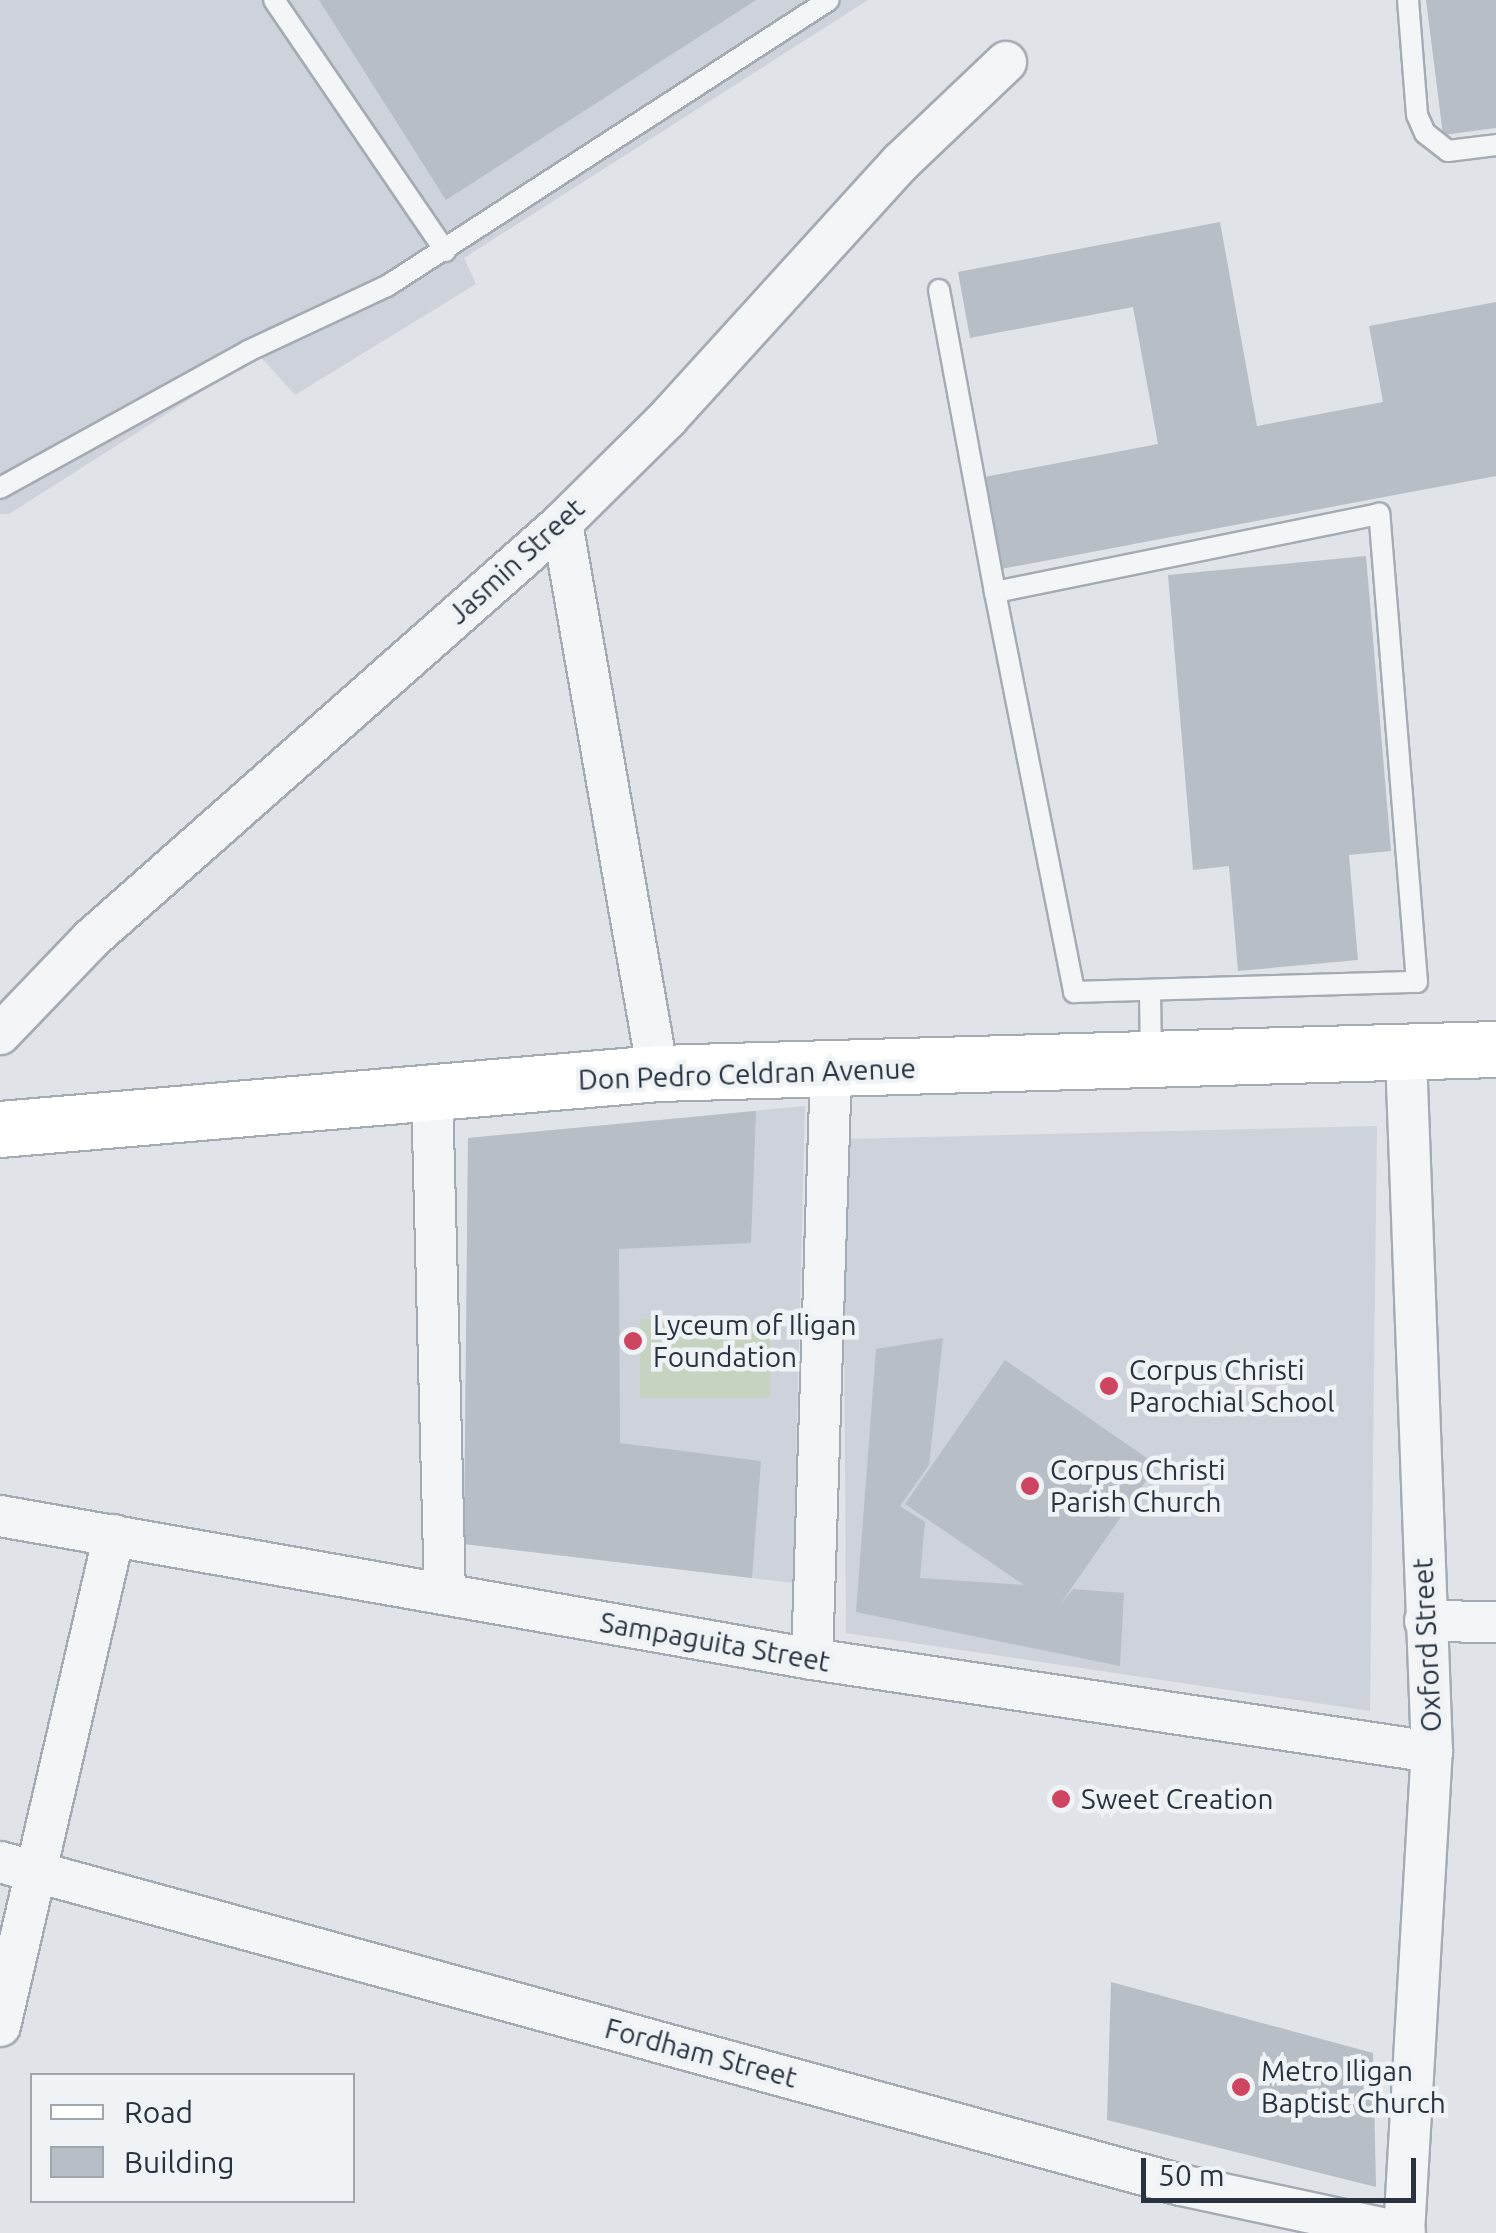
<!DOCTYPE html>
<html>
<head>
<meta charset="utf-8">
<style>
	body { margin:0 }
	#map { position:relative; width:1496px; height:2233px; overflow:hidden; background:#e0e4e9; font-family:Ubuntu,sans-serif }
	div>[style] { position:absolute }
	.built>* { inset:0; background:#ced3db }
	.green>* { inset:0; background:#c7d3c1 }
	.building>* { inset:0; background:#b7bec6 }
	.roads { filter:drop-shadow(2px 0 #a5abb3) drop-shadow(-2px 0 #a5abb3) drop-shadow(0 2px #a5abb3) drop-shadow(0 -2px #a5abb3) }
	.service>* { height:20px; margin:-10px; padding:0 10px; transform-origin:10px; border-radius:10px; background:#f3f5f7 }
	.minor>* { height:40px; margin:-20px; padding:0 20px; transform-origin:20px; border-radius:20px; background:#f3f5f7 }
	.secondary>* { height:55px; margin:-27.5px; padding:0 27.5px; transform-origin:27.5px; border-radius:27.5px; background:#fff }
	.dots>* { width:28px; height:28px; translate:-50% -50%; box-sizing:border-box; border:5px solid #f0f3f6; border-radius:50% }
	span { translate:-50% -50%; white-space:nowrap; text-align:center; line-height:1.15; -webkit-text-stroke:9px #f0f3f6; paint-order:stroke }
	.street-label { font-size:28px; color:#293340 }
	.poi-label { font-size:28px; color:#293340 }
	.left { translate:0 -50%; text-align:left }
	.legend { position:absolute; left:30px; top:2073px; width:325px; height:130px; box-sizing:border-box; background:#f0f3f6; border:2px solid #a0a6ad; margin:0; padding:12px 18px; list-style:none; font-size:30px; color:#293340 }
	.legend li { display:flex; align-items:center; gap:20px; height:50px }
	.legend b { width:50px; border:2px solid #a0a6ad }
	.scale { position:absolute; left:1141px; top:2158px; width:275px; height:45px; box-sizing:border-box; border:5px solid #293340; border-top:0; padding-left:12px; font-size:30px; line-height:35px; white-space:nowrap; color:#293340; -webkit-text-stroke:8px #f0f3f6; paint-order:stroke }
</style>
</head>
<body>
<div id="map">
	<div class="built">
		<div style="clip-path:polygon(0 0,868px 0,464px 258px,476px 284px,295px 395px,259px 355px,9px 514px,0 514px)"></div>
		<div style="clip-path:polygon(805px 1106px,793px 1583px,464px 1544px,468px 1138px)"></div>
		<div style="clip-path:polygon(1377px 1126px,1370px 1711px,846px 1633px,843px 1139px)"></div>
	</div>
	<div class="green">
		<div style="clip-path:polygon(640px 1319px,771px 1320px,770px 1398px,640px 1398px)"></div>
	</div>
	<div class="building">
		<div style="clip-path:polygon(319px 0,756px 0,446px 200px)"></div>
		<div style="clip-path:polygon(1426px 0,1496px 0,1496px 128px,1443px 135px)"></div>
		<div style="clip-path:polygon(1220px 222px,1257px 426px,1383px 402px,1369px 326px,1496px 302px,1496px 476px,1001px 569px,984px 477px,1158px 444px,1133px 307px,970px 338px,958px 272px)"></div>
		<div style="clip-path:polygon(1366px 556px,1391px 851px,1349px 855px,1358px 960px,1238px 971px,1229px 866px,1193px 870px,1168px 575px)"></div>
		<div style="clip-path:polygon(756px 1111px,751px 1243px,619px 1249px,620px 1443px,761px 1461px,752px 1578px,464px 1544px,468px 1138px)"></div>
		<div style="clip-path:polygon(943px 1338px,929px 1465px,900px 1506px,925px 1522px,920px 1578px,1024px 1585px,905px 1504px,1005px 1360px,1157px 1465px,1059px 1606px,1073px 1589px,1124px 1593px,1120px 1666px,856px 1612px,876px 1349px)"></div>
		<div style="clip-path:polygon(1111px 1982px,1373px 2053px,1376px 2187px,1107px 2120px)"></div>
	</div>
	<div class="roads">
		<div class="service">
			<div style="left:274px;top:0;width:304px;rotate:55.7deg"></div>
			<div style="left:1408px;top:0;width:115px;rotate:85.5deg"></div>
			<div style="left:1417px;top:115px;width:20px;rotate:66deg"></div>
			<div style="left:1425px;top:133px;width:29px;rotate:38deg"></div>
			<div style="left:1448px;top:151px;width:48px;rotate:-7.1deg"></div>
			<div style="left:939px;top:290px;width:307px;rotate:79.5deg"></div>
			<div style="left:995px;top:592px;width:408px;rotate:78.8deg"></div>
			<div style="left:1074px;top:992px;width:343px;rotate:-1.7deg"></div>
			<div style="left:1417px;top:982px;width:470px;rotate:-94.6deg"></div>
			<div style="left:1379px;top:514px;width:392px;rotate:168.5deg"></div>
			<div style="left:0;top:488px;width:283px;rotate:-28.9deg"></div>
			<div style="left:248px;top:351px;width:153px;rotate:-25.1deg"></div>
			<div style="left:387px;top:286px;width:526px;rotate:-32.91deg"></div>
			<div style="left:1150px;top:990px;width:69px;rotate:89.2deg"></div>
		</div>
		<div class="minor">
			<div style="left:562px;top:523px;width:558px;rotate:80.1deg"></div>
			<div style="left:0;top:1034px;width:132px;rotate:-46.2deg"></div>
			<div style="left:91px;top:939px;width:628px;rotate:-41.45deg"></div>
			<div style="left:562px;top:523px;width:148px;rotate:-44.7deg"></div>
			<div style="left:667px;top:419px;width:348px;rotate:-47.7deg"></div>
			<div style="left:901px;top:162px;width:145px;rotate:-43.6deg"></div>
			<div style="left:432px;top:1092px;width:502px;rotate:88.52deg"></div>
			<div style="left:0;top:1516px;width:824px;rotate:9.99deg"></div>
			<div style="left:812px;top:1659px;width:627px;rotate:8.53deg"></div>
			<div style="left:1425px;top:1621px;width:71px;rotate:0.8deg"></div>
			<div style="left:812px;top:1659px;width:591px;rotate:-88.16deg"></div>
			<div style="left:0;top:1862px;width:1224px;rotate:15.3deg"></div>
			<div style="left:1181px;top:2185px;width:229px;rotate:12.1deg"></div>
			<div style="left:0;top:2026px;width:504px;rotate:-76.93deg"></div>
			<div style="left:1404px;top:2233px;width:482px;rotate:-86.7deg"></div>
			<div style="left:1432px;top:1752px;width:696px;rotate:-92.14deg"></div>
		</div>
		<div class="secondary">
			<div style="left:0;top:1129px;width:660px;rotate:-4.86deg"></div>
			<div style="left:658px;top:1073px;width:838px;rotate:-1.64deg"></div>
		</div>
	</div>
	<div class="dots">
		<div style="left:633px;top:1341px;background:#ce4561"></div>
		<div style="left:1109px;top:1386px;background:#ce4561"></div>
		<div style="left:1030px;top:1486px;background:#ce4561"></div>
		<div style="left:1061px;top:1799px;background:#ce4561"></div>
		<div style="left:1241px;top:2087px;background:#ce4561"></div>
	</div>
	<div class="street-label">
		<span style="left:516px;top:561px;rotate:-42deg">Jasmin Street</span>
		<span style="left:747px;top:1074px;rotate:-2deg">Don Pedro Celdran Avenue</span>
		<span style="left:715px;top:1642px;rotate:10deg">Sampaguita Street</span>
		<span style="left:1427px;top:1645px;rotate:-93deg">Oxford Street</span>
		<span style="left:701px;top:2053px;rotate:15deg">Fordham Street</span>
	</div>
	<div class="poi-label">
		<span class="left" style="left:653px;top:1341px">Lyceum of Iligan<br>Foundation</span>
		<span class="left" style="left:1129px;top:1386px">Corpus Christi<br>Parochial School</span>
		<span class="left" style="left:1050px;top:1486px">Corpus Christi<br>Parish Church</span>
		<span class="left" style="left:1081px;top:1799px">Sweet Creation</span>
		<span class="left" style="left:1261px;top:2087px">Metro Iligan<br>Baptist Church</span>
	</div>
	<ul class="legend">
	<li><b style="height:12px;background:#fff"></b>Road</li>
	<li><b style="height:28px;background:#b7bec6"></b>Building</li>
	</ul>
	<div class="scale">50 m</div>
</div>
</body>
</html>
